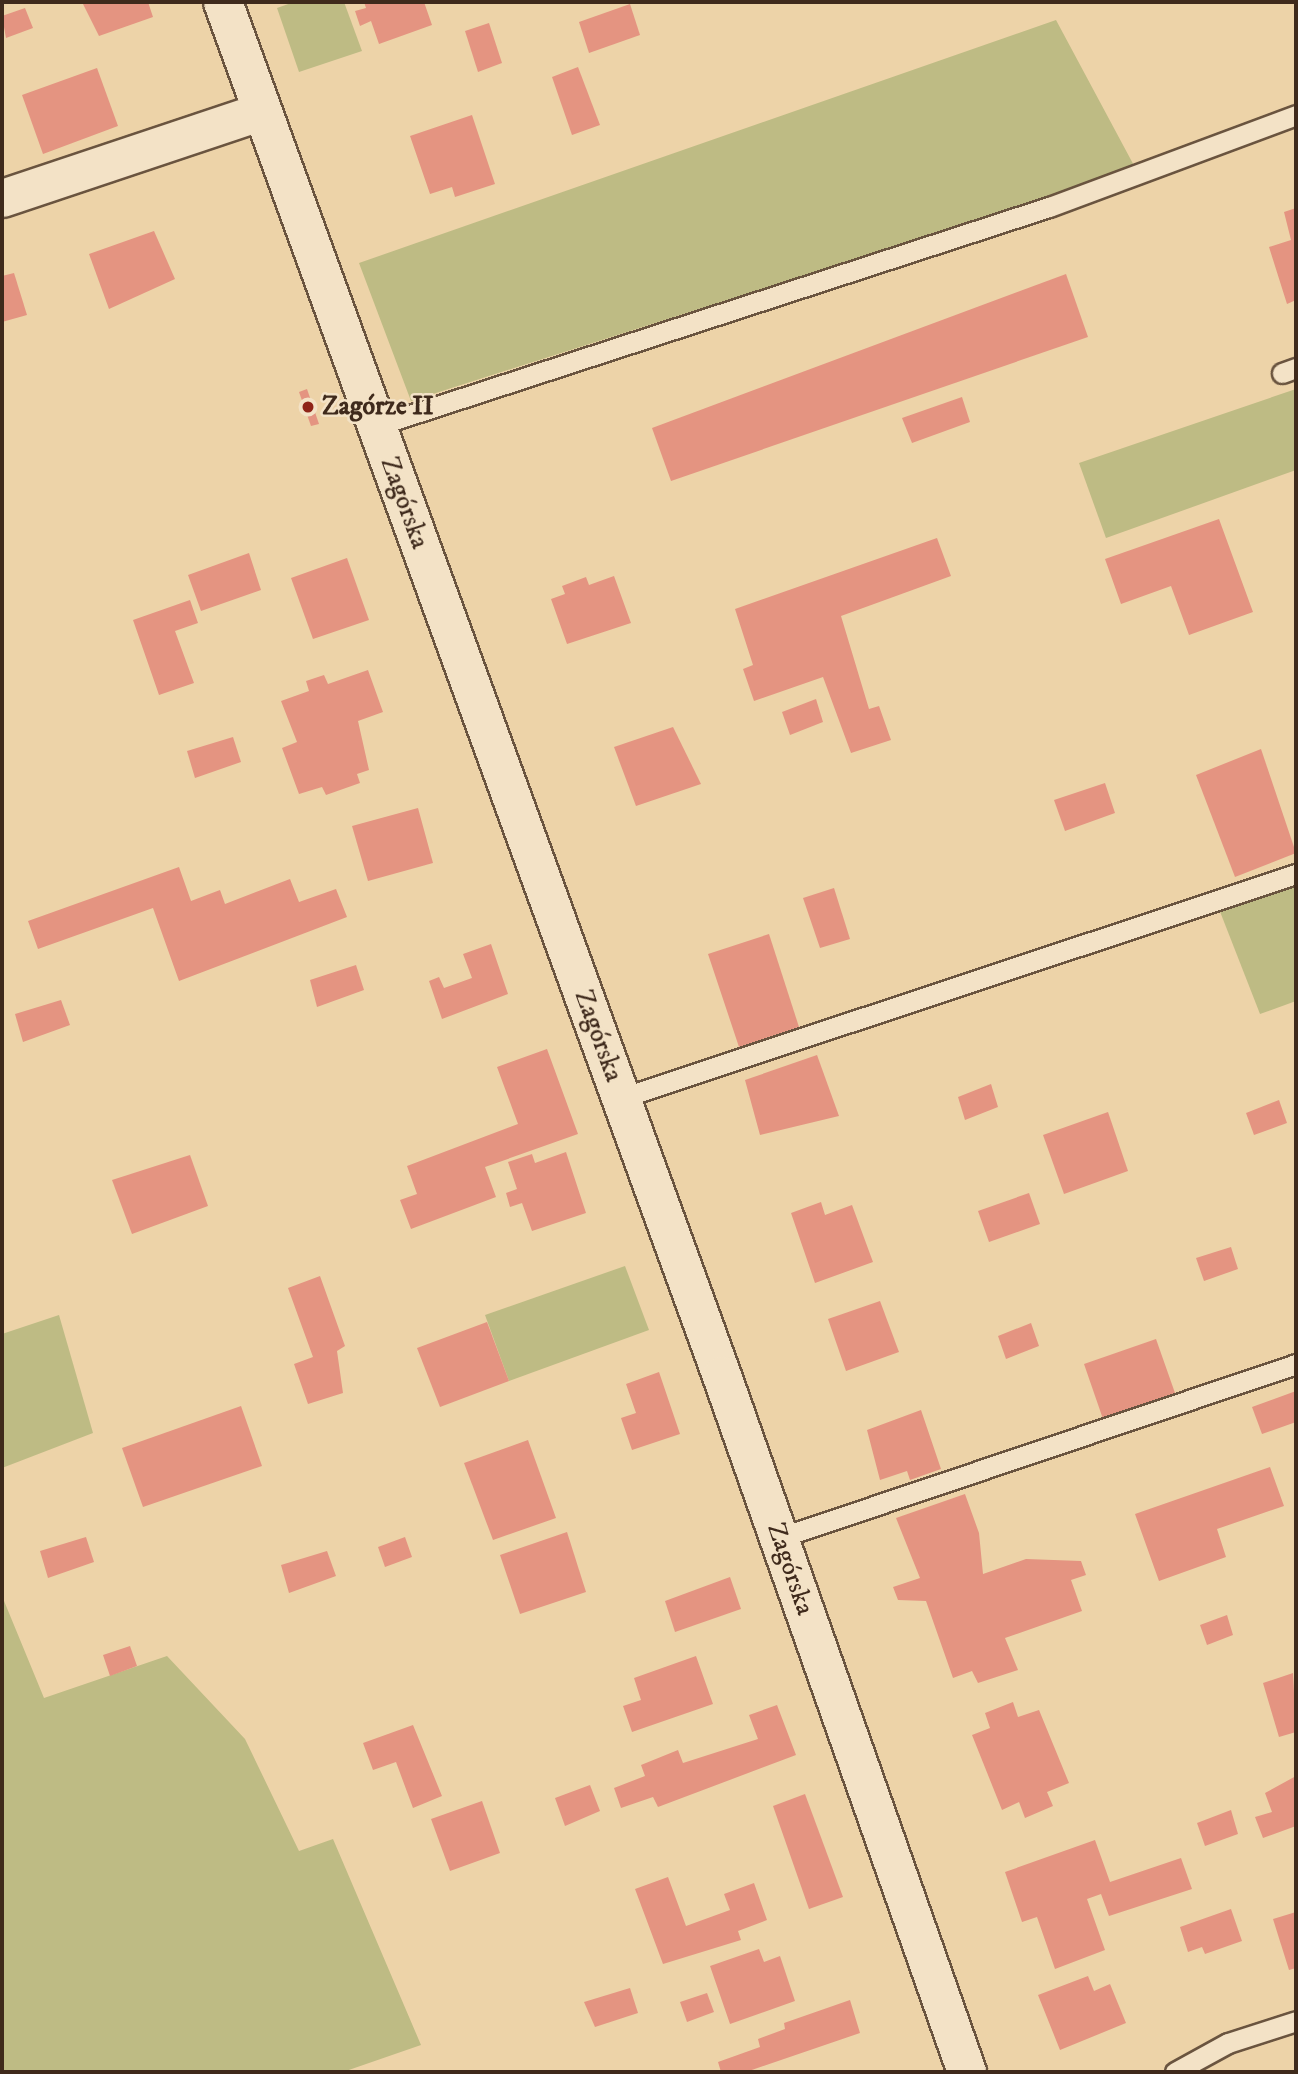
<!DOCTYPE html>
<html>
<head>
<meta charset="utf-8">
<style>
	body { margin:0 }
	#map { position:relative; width:1298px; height:2074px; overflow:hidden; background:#edd3a8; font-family:"IM FELL DW Pica",serif }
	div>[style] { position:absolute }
	.green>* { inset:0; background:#bebb84 }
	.building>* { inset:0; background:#e49481 }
	.roads { filter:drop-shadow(2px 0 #6a543f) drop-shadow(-2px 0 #6a543f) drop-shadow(0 2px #6a543f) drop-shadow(0 -2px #6a543f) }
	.lane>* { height:19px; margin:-9.5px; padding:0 9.5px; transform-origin:9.5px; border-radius:9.5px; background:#f3e2c6 }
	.street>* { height:37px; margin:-18.5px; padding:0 18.5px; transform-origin:18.5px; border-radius:18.5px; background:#f3e2c6 }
	.secondary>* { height:38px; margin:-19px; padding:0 19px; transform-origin:19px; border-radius:19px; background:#f3e2c6 }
	.dots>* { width:19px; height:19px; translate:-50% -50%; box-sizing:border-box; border:4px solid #f3e2c6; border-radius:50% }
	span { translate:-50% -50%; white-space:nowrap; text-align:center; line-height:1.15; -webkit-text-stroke:5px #f3e2c6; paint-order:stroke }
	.poi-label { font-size:26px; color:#3f2a1c; font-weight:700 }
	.left { translate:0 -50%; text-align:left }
	.street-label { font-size:26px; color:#3f2a1c }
	.frame { position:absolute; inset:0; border:4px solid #3f2a1c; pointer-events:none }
</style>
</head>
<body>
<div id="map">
	<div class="green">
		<div style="clip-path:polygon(294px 2px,344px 2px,362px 51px,299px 72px,277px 8px)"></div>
		<div style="clip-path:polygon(1056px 20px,1138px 173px,1049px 207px,1024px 205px,411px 401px,359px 263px)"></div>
		<div style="clip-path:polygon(1296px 389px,1296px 470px,1106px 538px,1079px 463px)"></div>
		<div style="clip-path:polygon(1296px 884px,1296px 1001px,1260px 1014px,1219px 909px)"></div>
		<div style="clip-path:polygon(625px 1266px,649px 1330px,509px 1381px,485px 1315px)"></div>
		<div style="clip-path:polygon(59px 1315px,93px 1433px,2px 1468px,2px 1334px)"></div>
		<div style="clip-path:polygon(2px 1596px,44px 1698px,167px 1656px,245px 1739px,299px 1851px,333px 1839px,421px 2045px,343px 2072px,2px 2072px)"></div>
	</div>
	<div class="building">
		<div style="clip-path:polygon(82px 2px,148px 2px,153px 17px,99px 36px)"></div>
		<div style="clip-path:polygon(364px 2px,424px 2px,432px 25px,379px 44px,371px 21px,360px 26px,355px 11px,366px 8px)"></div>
		<div style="clip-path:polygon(630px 4px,640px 35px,589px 53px,579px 22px)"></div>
		<div style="clip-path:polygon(25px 8px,33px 28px,6px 38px,2px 16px)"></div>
		<div style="clip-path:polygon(489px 23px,502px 63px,478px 72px,465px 31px)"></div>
		<div style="clip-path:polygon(578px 67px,600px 125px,572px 135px,552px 77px)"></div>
		<div style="clip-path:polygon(97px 68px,118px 126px,43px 154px,22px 95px)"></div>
		<div style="clip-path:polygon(472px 115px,495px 184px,455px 197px,452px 187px,430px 194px,410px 136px)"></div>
		<div style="clip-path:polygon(1296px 208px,1296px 300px,1287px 304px,1269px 247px,1291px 240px,1284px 212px)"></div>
		<div style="clip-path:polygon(154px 231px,175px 279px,109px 309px,89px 254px)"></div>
		<div style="clip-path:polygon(14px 273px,27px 315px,2px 322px,2px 276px)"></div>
		<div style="clip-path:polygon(1066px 274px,1088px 337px,671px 481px,652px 428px)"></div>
		<div style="clip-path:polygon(307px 389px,319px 424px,311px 426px,299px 392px)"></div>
		<div style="clip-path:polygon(962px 397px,970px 422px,912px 443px,902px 418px)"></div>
		<div style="clip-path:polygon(1219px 519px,1253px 612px,1189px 635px,1171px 586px,1121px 604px,1105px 559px)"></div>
		<div style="clip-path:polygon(937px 538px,951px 576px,841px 616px,869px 709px,879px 706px,891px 740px,851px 753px,823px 677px,754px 701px,743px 669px,753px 665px,735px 609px)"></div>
		<div style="clip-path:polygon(249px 553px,261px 590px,201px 611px,188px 575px)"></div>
		<div style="clip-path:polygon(347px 558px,369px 620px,313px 639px,291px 578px)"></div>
		<div style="clip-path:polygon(614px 576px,631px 623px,567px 644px,551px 599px,565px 594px,562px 586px,586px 577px,589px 585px)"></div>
		<div style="clip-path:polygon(190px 600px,198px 623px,175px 631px,194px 683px,159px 695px,133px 620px)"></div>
		<div style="clip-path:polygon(368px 670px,383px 712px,358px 721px,369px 770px,357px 774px,360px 783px,326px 795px,322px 787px,299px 794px,282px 748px,297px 742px,281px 701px,309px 691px,306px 681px,324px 675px,328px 684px)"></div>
		<div style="clip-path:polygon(816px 699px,823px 722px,790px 735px,782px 712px)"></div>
		<div style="clip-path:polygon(673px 727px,701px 784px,636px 806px,614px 747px)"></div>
		<div style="clip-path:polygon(233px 737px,241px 762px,195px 778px,187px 751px)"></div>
		<div style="clip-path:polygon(1261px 749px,1296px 853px,1235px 877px,1196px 775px)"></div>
		<div style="clip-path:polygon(1105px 783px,1115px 813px,1065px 831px,1054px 800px)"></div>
		<div style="clip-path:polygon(418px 808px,433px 863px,368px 881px,352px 826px)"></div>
		<div style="clip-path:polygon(179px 867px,191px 901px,220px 890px,225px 904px,290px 879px,299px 902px,336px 889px,347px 917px,179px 981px,153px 908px,38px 949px,28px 921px)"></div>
		<div style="clip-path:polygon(834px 888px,850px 939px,820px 948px,803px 898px)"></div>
		<div style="clip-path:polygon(769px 934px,799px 1027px,739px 1047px,708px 954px)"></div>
		<div style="clip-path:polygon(491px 944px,508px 994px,442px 1019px,429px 981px,439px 977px,444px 988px,472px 978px,463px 954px)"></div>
		<div style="clip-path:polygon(356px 965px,364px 990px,317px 1007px,310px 980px)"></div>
		<div style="clip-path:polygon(61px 1000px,70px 1025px,23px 1042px,15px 1014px)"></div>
		<div style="clip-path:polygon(547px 1049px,578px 1134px,485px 1167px,496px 1197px,411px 1229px,400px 1200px,417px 1194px,407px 1166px,518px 1124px,497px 1067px)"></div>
		<div style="clip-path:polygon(817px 1055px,839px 1116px,760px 1135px,745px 1080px)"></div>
		<div style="clip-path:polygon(991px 1084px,998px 1107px,965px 1120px,958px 1097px)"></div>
		<div style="clip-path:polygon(1279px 1100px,1287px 1123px,1254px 1135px,1246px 1113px)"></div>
		<div style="clip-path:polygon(1108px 1112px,1128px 1171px,1064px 1194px,1043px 1135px)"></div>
		<div style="clip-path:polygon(566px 1152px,586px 1213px,532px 1231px,522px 1203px,510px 1207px,506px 1193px,517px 1189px,508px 1162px,532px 1154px,535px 1163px)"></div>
		<div style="clip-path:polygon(190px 1155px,208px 1206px,132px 1234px,112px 1180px)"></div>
		<div style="clip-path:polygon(1029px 1193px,1040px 1224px,989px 1242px,978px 1211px)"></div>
		<div style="clip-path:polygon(821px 1202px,825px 1215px,852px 1205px,873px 1262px,815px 1283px,791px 1213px)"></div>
		<div style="clip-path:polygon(1231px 1247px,1238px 1269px,1204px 1281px,1196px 1258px)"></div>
		<div style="clip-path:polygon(320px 1276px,345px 1346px,337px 1351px,343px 1393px,308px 1404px,294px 1364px,313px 1357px,288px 1288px)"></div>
		<div style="clip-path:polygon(880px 1301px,899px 1352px,846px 1371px,828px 1319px)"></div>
		<div style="clip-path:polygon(487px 1322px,509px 1381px,440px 1407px,417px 1348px)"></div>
		<div style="clip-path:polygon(1031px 1323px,1039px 1346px,1006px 1359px,998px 1336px)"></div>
		<div style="clip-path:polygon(1156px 1339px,1175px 1393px,1103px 1419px,1084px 1364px)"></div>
		<div style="clip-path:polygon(659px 1372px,680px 1434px,632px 1450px,621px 1418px,636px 1413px,626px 1384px)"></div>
		<div style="clip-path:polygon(1296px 1391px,1296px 1422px,1262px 1434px,1252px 1407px)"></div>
		<div style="clip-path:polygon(241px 1406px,262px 1466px,143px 1507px,122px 1448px)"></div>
		<div style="clip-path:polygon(921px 1410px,941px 1469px,910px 1480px,907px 1471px,880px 1480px,867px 1430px)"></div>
		<div style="clip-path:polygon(528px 1440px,556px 1518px,493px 1540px,464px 1463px)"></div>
		<div style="clip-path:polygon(1270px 1467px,1284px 1506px,1217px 1529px,1226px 1557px,1159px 1581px,1135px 1514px)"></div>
		<div style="clip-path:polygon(965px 1494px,979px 1533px,983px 1574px,1026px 1559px,1081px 1561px,1086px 1575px,1071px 1580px,1082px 1611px,1005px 1638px,1018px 1670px,978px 1683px,972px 1671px,953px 1678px,926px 1601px,898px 1600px,893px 1587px,920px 1578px,896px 1518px)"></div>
		<div style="clip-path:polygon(567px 1532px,586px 1592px,520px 1614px,500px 1555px)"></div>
		<div style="clip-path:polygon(86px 1537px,94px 1562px,48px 1578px,40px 1551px)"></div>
		<div style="clip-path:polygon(405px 1537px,412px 1557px,385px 1567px,378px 1547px)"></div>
		<div style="clip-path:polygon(327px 1551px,336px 1576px,289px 1593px,281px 1565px)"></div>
		<div style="clip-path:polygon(730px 1577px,741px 1609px,675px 1632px,665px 1601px)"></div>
		<div style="clip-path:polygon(1227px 1615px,1233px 1635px,1207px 1645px,1200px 1625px)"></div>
		<div style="clip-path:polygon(130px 1646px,137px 1666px,110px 1676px,103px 1655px)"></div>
		<div style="clip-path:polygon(696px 1656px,713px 1704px,632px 1732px,623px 1706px,641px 1700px,634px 1678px)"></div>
		<div style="clip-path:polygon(1293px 1673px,1296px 1732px,1279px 1737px,1263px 1683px)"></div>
		<div style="clip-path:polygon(1013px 1702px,1018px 1717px,1039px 1710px,1069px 1783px,1047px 1792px,1053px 1806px,1025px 1818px,1019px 1802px,1002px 1810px,972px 1735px,990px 1728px,985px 1713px)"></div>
		<div style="clip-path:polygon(777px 1705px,796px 1755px,658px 1807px,653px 1797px,621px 1808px,614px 1788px,645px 1776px,641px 1765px,678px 1750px,683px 1763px,758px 1739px,749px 1715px)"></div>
		<div style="clip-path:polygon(413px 1725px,442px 1796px,413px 1808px,396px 1762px,373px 1770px,363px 1743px)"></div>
		<div style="clip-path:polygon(1296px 1776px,1296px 1826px,1263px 1838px,1255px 1817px,1272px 1812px,1265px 1793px)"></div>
		<div style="clip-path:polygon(590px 1785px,600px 1811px,565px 1826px,555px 1798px)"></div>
		<div style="clip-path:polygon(805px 1794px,843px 1897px,809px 1909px,773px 1806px)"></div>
		<div style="clip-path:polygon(482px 1801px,500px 1853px,450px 1871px,431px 1819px)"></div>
		<div style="clip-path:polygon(1231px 1810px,1238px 1834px,1205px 1846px,1197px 1823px)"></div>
		<div style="clip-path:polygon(1095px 1840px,1110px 1882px,1181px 1858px,1192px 1889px,1109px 1916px,1101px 1894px,1087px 1899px,1105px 1950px,1055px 1969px,1037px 1917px,1022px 1922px,1005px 1872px)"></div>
		<div style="clip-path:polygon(668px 1877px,686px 1926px,730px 1910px,724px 1894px,754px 1883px,767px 1920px,738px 1931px,741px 1940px,663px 1964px,635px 1889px)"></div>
		<div style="clip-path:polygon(1231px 1909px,1242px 1941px,1205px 1954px,1202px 1947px,1188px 1952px,1180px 1927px)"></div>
		<div style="clip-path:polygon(1296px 1912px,1296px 1968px,1289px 1970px,1273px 1919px)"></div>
		<div style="clip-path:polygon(759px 1949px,764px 1962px,780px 1956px,795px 2001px,730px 2024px,710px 1966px)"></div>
		<div style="clip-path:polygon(1088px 1976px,1094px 1991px,1110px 1984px,1126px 2023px,1060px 2050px,1038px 1995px)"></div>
		<div style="clip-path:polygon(630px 1988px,638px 2013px,595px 2027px,584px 2002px)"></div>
		<div style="clip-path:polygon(707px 1993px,714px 2012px,687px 2022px,680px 2002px)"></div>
		<div style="clip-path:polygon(850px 2000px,860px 2033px,746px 2072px,721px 2072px,718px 2062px,760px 2047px,758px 2039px,785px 2029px,784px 2023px)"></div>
	</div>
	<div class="roads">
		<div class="lane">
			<div style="left:1282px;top:373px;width:15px;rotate:-20deg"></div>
			<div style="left:376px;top:426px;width:708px;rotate:-18.03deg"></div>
			<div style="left:1049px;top:207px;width:264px;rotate:-20.4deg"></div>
			<div style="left:621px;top:1098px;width:711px;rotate:-18.36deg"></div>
			<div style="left:779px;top:1538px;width:545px;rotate:-18.6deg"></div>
			<div style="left:1175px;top:2072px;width:60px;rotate:-28.7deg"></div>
			<div style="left:1228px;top:2043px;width:71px;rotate:-17.9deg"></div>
		</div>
		<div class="street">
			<div style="left:2px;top:198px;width:274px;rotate:-18.5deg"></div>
		</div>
		<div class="secondary">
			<div style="left:223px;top:2px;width:1462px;rotate:70.04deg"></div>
			<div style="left:722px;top:1376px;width:738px;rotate:70.61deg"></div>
		</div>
	</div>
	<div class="dots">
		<div style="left:308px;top:407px;background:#8f2418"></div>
	</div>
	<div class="poi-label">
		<span class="left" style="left:322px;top:407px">Zagórze II</span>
	</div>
	<div class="street-label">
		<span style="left:404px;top:503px;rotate:70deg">Zagórska</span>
		<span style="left:598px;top:1036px;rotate:70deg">Zagórska</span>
		<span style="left:790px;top:1569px;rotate:71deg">Zagórska</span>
	</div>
	<div class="frame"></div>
</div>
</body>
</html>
